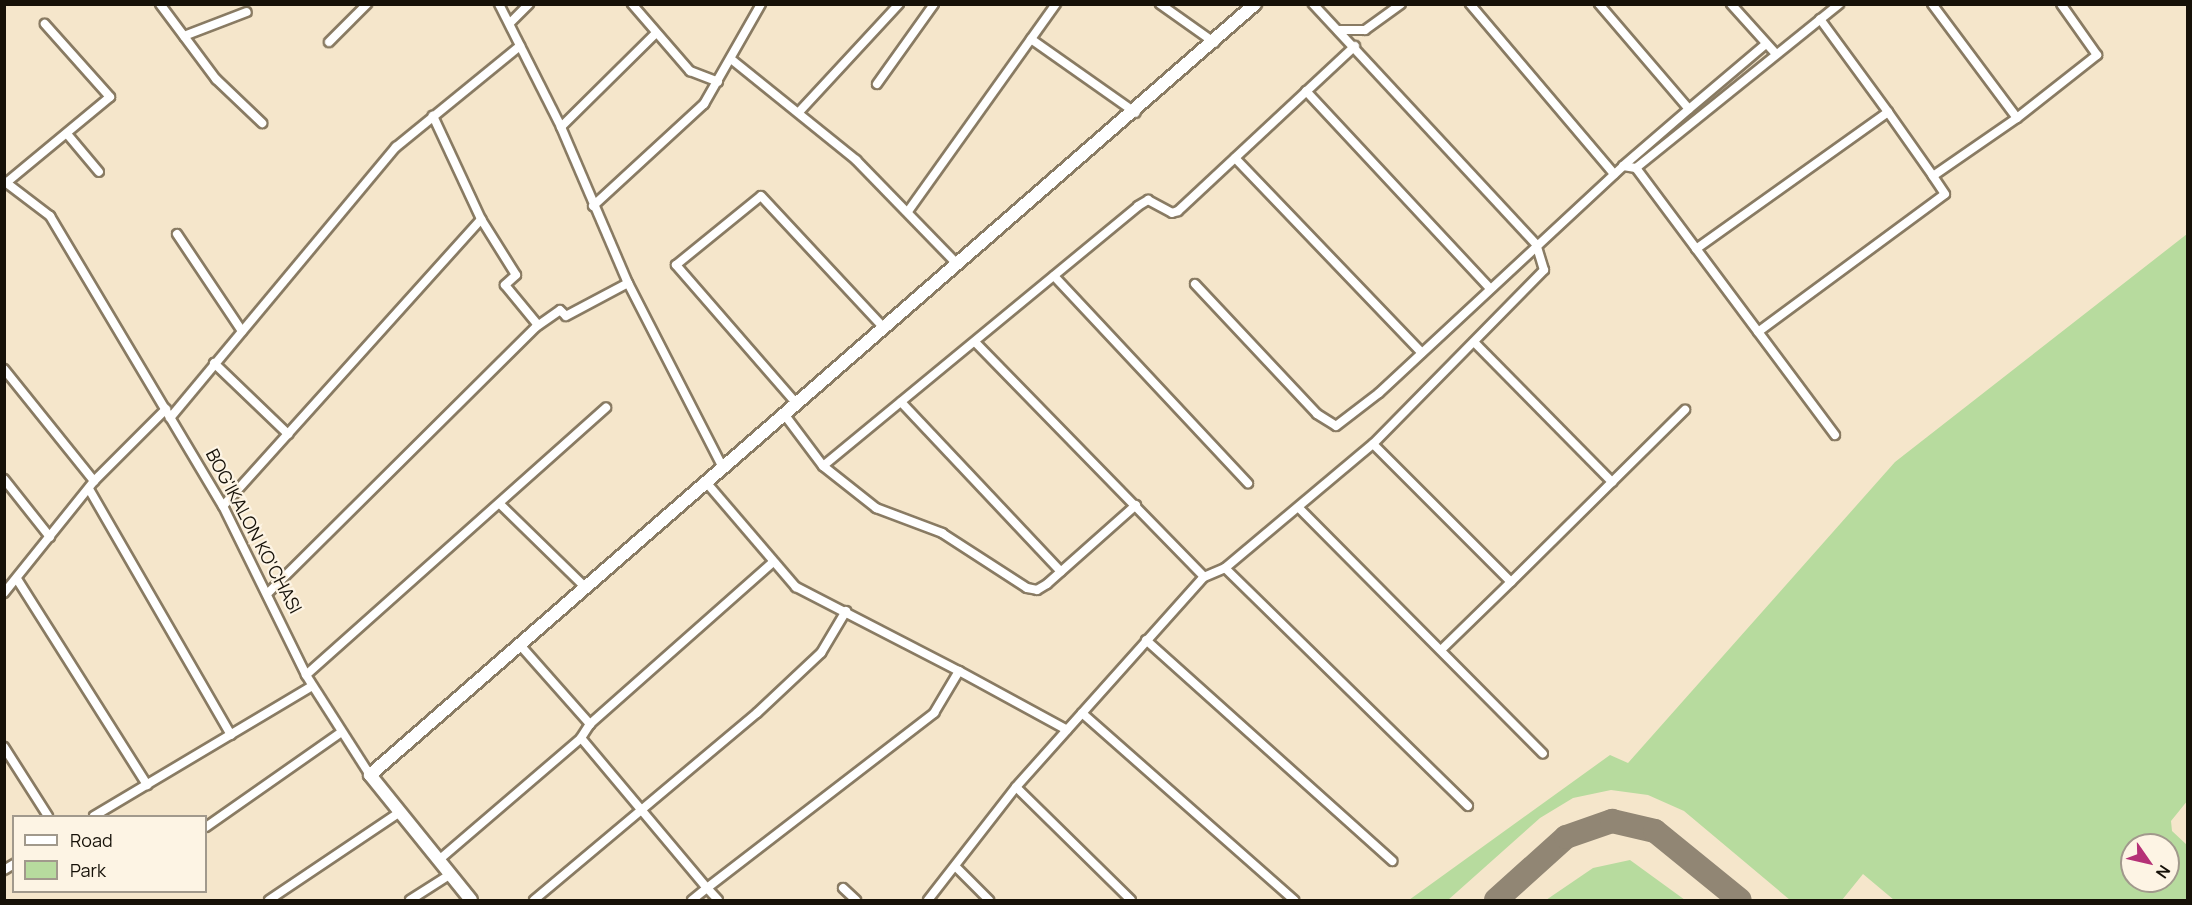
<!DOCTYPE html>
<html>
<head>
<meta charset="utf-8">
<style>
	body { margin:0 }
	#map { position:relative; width:2192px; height:905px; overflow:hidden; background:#f5e6cb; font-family:Manrope,sans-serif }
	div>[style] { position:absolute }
	.green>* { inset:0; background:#b7db9e }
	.taxiway>* { height:24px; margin:-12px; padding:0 12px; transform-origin:12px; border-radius:12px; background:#918674 }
	.roads { filter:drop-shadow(2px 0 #897b63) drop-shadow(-2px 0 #897b63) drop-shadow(0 2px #897b63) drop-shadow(0 -2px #897b63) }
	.street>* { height:8px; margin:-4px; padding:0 4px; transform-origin:4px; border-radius:4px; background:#fff }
	.secondary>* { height:12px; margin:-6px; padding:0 6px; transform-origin:6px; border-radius:6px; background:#fff }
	span { translate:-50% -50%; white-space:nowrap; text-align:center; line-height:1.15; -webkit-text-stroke:4.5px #fdf4e4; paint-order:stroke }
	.street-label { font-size:18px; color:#161108 }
	.frame { position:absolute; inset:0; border:6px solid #161108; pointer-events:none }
	.legend { position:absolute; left:12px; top:815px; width:195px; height:78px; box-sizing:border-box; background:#fdf4e4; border:2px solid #a1998c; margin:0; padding:8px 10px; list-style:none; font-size:18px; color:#161108 }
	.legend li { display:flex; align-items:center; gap:12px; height:30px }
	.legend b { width:30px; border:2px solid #a1998c }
	.north { position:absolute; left:2120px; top:833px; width:60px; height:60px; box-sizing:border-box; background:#fdf4e4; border:2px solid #a1998c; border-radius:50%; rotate:124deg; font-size:16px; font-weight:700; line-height:24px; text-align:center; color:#161108 }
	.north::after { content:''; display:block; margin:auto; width:21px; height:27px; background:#b53176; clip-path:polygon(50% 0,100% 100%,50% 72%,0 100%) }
</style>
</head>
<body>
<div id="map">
	<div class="green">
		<div style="clip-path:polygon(evenodd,2187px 234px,2188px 800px,2171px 821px,2172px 831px,2187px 845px,2187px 900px,1894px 900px,1863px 874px,1842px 900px,1790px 900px,1684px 811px,1648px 795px,1611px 790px,1573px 798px,1540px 818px,1448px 900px,1409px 900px,1610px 755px,1628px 763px,1895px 462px,2187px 234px,2132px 845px,2168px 845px,2168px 881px,2132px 881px,2132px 845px)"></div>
		<div style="clip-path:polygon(1630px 860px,1685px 900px,1546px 900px,1593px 868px)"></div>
	</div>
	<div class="taxiway">
		<div style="left:1496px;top:900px;width:94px;rotate:-42deg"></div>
		<div style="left:1566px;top:837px;width:49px;rotate:-19.2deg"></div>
		<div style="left:1612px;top:821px;width:44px;rotate:13.1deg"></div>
		<div style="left:1655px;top:831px;width:109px;rotate:39.1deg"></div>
	</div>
	<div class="roads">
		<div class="street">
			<div style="left:160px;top:4px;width:94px;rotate:53.3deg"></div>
			<div style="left:216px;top:79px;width:64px;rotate:43.7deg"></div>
			<div style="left:499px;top:4px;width:138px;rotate:63.2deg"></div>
			<div style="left:561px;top:127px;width:170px;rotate:66.8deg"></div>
			<div style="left:628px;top:283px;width:206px;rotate:62.8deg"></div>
			<div style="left:632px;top:4px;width:89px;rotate:49.1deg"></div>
			<div style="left:690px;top:71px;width:30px;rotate:21deg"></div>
			<div style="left:1160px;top:4px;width:67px;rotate:35.3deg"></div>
			<div style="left:1470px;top:4px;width:223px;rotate:49.7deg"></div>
			<div style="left:1599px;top:4px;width:138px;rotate:49.4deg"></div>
			<div style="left:1689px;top:109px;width:87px;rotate:139.2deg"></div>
			<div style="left:1731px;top:4px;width:67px;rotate:48deg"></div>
			<div style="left:1820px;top:19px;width:115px;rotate:53.8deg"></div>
			<div style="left:510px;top:23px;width:27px;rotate:-45deg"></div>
			<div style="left:1338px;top:30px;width:27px"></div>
			<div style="left:1365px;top:30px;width:44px;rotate:-35.8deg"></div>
			<div style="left:184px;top:36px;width:67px;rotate:-20.9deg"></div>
			<div style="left:1031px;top:39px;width:128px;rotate:35.2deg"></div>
			<div style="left:329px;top:42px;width:54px;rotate:-45deg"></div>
			<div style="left:731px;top:59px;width:161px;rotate:38.9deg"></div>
			<div style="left:856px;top:160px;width:144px;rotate:45.8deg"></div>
			<div style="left:877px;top:84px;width:98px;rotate:-54.5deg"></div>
			<div style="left:1306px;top:91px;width:270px;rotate:47deg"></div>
			<div style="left:1689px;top:109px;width:101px;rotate:-40.2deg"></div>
			<div style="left:799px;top:112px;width:147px;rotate:-47.2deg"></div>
			<div style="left:2017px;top:118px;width:102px;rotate:-38.2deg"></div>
			<div style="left:2097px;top:55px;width:62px;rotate:-125.2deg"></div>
			<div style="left:561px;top:127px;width:131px;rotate:-44.7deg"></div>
			<div style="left:68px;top:135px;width:48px;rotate:50deg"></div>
			<div style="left:1235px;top:158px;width:270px;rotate:46.2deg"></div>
			<div style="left:1636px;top:168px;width:333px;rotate:53.3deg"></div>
			<div style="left:4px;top:181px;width:58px;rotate:37.3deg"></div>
			<div style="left:50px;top:216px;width:338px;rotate:59.2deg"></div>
			<div style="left:223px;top:506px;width:188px;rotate:63.8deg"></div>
			<div style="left:306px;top:675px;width:119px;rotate:57.4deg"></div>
			<div style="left:6px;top:183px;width:135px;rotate:-39.6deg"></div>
			<div style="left:110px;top:97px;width:98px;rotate:-131.7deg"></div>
			<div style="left:593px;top:206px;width:151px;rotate:-42.6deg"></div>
			<div style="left:704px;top:104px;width:115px;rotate:-60.3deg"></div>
			<div style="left:909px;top:210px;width:253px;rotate:-54.5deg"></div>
			<div style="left:481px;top:219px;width:66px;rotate:58deg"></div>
			<div style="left:516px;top:275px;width:15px;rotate:138deg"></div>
			<div style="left:505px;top:285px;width:52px;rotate:50.5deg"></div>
			<div style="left:177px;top:234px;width:117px;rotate:56.2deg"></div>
			<div style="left:1696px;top:249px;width:236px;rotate:-35.5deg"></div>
			<div style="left:1888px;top:112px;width:78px;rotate:54.9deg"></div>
			<div style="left:1054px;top:276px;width:284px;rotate:46.9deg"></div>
			<div style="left:1195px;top:284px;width:178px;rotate:46.8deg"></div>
			<div style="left:1317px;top:414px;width:22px;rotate:32deg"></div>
			<div style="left:1336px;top:426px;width:54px;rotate:-37.5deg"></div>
			<div style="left:1379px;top:393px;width:333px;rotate:-42.9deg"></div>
			<div style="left:1623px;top:166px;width:13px;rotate:9deg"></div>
			<div style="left:1636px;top:168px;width:261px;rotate:-38.9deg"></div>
			<div style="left:1758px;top:332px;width:232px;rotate:-36.4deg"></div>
			<div style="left:1945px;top:194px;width:22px;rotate:-124deg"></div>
			<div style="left:1933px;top:176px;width:102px;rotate:-34.6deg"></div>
			<div style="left:2017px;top:118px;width:142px;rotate:-126.7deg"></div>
			<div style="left:975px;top:342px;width:328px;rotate:45.7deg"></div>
			<div style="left:1474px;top:342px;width:197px;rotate:45.4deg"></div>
			<div style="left:214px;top:363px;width:103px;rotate:43.8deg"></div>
			<div style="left:4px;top:369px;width:144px;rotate:51.2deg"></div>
			<div style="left:901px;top:402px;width:233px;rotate:46.7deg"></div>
			<div style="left:796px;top:403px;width:183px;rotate:-131deg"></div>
			<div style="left:676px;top:265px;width:109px;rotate:-39.1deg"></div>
			<div style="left:761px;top:196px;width:179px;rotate:47deg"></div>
			<div style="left:784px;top:414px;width:65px;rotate:53.1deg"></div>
			<div style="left:823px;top:466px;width:68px;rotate:38.4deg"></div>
			<div style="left:876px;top:508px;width:71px;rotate:20.7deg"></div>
			<div style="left:942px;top:533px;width:101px;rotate:32.9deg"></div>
			<div style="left:1027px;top:588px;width:10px;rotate:11deg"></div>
			<div style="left:1037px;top:590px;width:12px;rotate:-31deg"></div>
			<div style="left:1047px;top:584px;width:119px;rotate:-41.6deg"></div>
			<div style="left:170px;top:418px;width:353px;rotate:-50.2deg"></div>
			<div style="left:396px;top:147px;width:160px;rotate:-39.2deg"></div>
			<div style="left:1373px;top:444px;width:195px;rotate:45deg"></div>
			<div style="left:1511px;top:582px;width:245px;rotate:-44.7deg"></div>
			<div style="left:823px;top:466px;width:408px;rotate:-39.5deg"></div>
			<div style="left:1138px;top:206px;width:12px;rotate:-31deg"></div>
			<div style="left:1148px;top:200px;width:27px;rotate:28deg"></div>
			<div style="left:1172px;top:213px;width:6px;rotate:-18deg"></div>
			<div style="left:1178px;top:211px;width:242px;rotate:-43deg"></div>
			<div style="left:4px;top:479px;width:74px;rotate:51.6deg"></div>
			<div style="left:705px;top:481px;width:140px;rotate:49.4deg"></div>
			<div style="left:796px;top:587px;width:183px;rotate:27.3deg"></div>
			<div style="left:89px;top:489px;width:284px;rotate:60deg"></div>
			<div style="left:500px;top:504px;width:119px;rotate:44.3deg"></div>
			<div style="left:223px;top:506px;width:386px;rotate:-48deg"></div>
			<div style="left:481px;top:219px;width:114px;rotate:-115deg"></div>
			<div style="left:1299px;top:508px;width:346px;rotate:45.2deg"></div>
			<div style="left:1225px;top:568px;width:340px;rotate:44.4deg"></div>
			<div style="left:17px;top:579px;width:244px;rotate:57.7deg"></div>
			<div style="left:269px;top:592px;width:376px;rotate:-44.8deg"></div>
			<div style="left:536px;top:327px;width:29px;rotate:-35deg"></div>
			<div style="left:560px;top:310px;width:8px;rotate:45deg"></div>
			<div style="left:566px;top:316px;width:70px;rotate:-28deg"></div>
			<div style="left:4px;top:593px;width:144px;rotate:-51.2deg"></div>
			<div style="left:94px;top:481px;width:102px;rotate:-45deg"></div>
			<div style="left:1146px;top:640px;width:331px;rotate:41.9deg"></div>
			<div style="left:520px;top:645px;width:106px;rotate:48.5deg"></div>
			<div style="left:590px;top:724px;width:17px;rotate:123deg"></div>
			<div style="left:581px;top:738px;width:196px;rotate:50deg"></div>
			<div style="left:707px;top:888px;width:287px;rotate:-37.6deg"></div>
			<div style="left:934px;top:713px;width:49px;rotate:-59.2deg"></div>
			<div style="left:959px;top:671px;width:123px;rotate:28.6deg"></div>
			<div style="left:1441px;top:650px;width:98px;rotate:-44.2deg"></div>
			<div style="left:306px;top:675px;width:402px;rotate:-41.7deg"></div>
			<div style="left:1082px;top:713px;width:283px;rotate:41.4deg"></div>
			<div style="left:590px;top:724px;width:243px;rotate:-41.5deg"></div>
			<div style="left:4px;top:747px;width:82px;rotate:57.5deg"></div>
			<div style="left:1016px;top:787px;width:161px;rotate:44.5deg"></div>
			<div style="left:94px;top:816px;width:254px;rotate:-30.8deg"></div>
			<div style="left:206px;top:827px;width:162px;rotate:-35deg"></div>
			<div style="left:440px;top:859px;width:186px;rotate:-40.6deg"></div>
			<div style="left:956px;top:867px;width:47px;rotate:45deg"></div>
			<div style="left:4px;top:870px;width:12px;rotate:-31deg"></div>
			<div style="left:843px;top:888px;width:18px;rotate:43deg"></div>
			<div style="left:269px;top:900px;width:158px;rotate:-33.9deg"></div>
			<div style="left:410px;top:900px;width:49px;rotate:-32.4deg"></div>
			<div style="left:534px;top:900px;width:291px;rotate:-40deg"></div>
			<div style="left:757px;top:713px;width:88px;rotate:-43.2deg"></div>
			<div style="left:821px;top:653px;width:49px;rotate:-59.2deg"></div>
			<div style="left:692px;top:900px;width:19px;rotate:-39deg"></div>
			<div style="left:707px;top:888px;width:16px;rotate:47deg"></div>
			<div style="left:928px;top:900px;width:143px;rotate:-52.1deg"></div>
			<div style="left:1016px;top:787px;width:282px;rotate:-48.2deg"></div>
			<div style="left:1204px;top:577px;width:23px;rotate:-23deg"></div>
			<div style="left:1225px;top:568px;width:193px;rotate:-40deg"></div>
			<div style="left:1373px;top:444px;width:244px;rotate:-45.5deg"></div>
			<div style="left:1544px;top:270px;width:27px;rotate:-107deg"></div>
			<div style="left:1536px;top:244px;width:328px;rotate:-132.9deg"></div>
		</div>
		<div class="secondary">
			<div style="left:471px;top:900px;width:161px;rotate:-128.9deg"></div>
			<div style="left:370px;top:775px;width:1174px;rotate:-41.06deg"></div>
		</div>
	</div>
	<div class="street-label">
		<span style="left:254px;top:531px;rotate:62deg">BOG'IKALON KO'CHASI</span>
	</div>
	<div class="frame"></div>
	<ul class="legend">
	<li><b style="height:8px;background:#fff"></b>Road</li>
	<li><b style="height:16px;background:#b7db9e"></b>Park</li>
	</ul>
	<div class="north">N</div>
</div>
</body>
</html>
